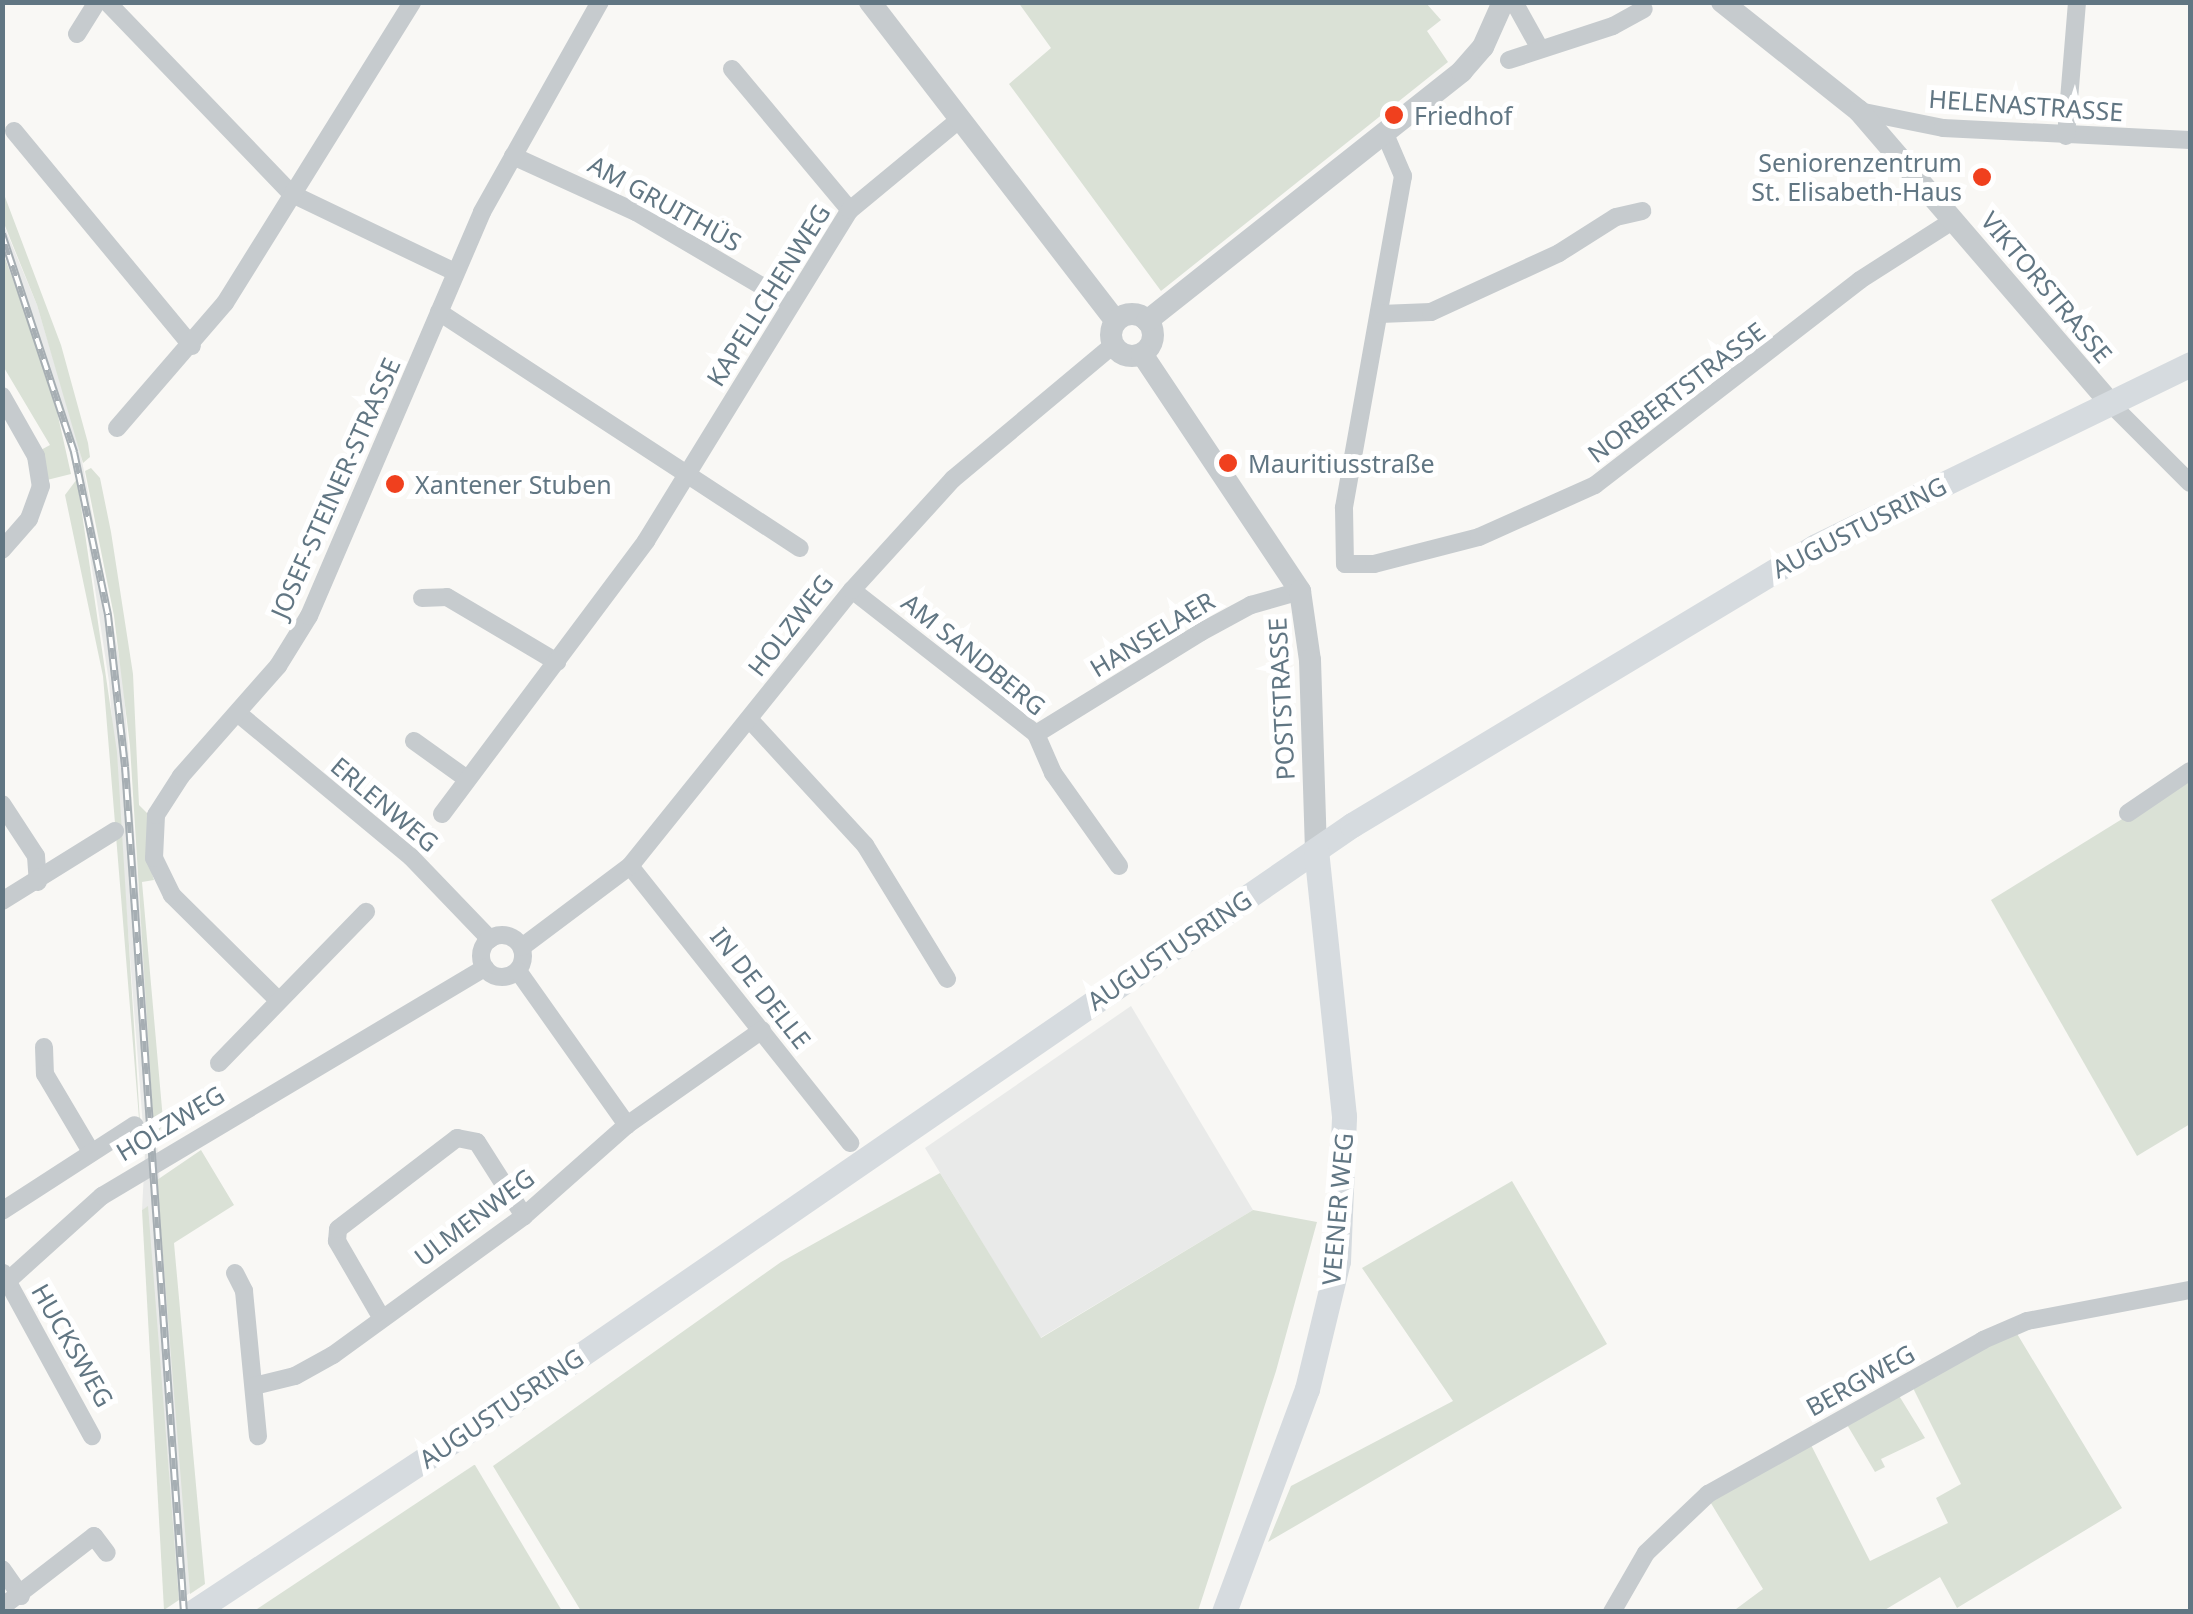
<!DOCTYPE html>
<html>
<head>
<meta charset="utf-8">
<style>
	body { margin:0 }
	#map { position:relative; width:2193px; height:1614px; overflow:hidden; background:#f9f8f5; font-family:"Noto Sans",sans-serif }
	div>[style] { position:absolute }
	.built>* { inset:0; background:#e9eae9 }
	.green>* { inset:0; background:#dae1d6 }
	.minor>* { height:18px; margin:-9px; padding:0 9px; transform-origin:9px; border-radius:9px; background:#c6cbce }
	.minor>.ring { margin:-9px; padding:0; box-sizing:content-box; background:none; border:18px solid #c6cbce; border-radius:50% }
	.tertiary>* { height:22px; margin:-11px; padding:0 11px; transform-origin:11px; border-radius:11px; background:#c6cbce }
	.tertiary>.ring { margin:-11px; padding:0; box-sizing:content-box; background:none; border:22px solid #c6cbce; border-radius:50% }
	.secondary>* { height:25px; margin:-12.5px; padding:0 12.5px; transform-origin:12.5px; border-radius:12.5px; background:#d6dbdf }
	.rail>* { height:8px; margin-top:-4px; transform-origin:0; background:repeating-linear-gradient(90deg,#fff 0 11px,#a6aeb3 0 22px); box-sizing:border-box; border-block:2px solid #a6aeb3 }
	.dots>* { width:28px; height:28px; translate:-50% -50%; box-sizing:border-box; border:5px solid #fff; border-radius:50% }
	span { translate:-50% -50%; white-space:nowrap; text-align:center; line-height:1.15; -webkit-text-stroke:10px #fff; paint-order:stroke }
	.street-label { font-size:25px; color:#617683 }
	.poi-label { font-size:25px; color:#617683 }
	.left { translate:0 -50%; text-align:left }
	.right { translate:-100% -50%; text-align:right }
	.frame { position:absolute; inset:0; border:5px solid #617683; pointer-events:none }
</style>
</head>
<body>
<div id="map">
	<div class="built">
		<div style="clip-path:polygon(2px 221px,37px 305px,79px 445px,123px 678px,190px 1593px,179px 1600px,147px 1207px,142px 1210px,145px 1153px,109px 682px,81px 495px,49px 376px,3px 250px)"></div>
		<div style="clip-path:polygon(1131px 1006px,1253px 1210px,1040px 1338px,925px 1148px)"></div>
	</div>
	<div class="green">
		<div style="clip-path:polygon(1018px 2px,1426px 3px,1441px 20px,1427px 31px,1448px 62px,1161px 291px,1009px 84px,1051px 48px)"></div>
		<div style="clip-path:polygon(2px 189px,61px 345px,88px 443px,90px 457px,83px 463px,37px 305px,3px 221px)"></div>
		<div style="clip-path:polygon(2px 250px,49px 376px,71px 474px,47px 480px,39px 451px,50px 445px,3px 366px)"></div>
		<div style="clip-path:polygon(91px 468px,100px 478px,111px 532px,133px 674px,139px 805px,149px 815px,147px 856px,154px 880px,142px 882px,163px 1120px,155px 1148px,130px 746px,114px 616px,85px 471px)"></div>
		<div style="clip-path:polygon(77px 479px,117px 752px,142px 1155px,103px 676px,65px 495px)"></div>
		<div style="clip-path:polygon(2190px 777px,2190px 1124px,2137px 1156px,1991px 900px)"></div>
		<div style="clip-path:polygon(201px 1150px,234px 1205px,174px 1243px,205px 1584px,190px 1594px,157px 1180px)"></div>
		<div style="clip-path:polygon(940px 1173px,1041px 1338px,1253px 1210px,1317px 1222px,1276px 1371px,1198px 1611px,581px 1611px,493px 1466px,781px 1262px)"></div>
		<div style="clip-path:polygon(1512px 1181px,1607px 1344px,1268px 1542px,1291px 1486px,1453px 1401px,1362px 1268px)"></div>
		<div style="clip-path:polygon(148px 1206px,179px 1600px,164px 1610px,142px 1210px)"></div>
		<div style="clip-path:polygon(2016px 1332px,2122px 1508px,1957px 1608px,1940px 1577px,1883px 1611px,1732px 1612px,1763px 1589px,1709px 1500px,1810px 1443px,1870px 1561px,1948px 1523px,1936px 1498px,1961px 1484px,1912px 1386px)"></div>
		<div style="clip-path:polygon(1898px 1394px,1925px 1438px,1881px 1459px,1885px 1467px,1875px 1472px,1846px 1423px)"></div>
		<div style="clip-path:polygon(475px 1465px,562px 1611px,254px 1611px,474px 1465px)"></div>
	</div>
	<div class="minor">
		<div style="left:107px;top:2px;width:267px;rotate:46.1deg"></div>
		<div style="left:292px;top:194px;width:181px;rotate:25.6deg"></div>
		<div style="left:1514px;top:2px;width:54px;rotate:61deg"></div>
		<div style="left:77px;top:34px;width:38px;rotate:-58deg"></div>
		<div style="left:1509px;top:60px;width:109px;rotate:-18.1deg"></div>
		<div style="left:1613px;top:26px;width:35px;rotate:-29deg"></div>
		<div style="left:732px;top:69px;width:184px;rotate:50.1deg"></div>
		<div style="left:1859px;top:111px;width:86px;rotate:11.4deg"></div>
		<div style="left:1943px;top:128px;width:247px;rotate:2.8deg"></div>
		<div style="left:14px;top:131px;width:279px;rotate:50.4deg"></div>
		<div style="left:1385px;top:134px;width:46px;rotate:66.8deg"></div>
		<div style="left:1403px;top:176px;width:337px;rotate:100.1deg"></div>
		<div style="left:1344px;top:508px;width:56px;rotate:89deg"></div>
		<div style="left:1345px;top:564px;width:29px"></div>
		<div style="left:1374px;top:564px;width:108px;rotate:-14.4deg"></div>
		<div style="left:1479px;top:537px;width:127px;rotate:-24.1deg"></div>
		<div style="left:1595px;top:485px;width:335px;rotate:-37.7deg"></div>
		<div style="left:1860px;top:280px;width:112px;rotate:-32.6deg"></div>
		<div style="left:2066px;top:136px;width:134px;rotate:-85.3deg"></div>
		<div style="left:513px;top:156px;width:135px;rotate:24.5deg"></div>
		<div style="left:636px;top:212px;width:178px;rotate:30.5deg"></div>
		<div style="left:439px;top:312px;width:431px;rotate:33.2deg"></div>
		<div style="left:1380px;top:314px;width:51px;rotate:-2.2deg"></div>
		<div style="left:1431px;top:312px;width:141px;rotate:-24.7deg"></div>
		<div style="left:1559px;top:253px;width:67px;rotate:-32.3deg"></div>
		<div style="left:1616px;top:217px;width:27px;rotate:-13deg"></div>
		<div style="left:2px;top:396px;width:69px;rotate:60.5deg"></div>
		<div style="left:36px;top:456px;width:30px;rotate:81deg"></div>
		<div style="left:41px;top:486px;width:35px;rotate:110deg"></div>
		<div style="left:29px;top:519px;width:41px;rotate:131.1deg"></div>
		<div style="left:2110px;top:403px;width:113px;rotate:45deg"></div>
		<div style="left:117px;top:428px;width:165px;rotate:-49.2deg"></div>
		<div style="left:225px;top:303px;width:354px;rotate:-58.1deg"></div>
		<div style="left:852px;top:590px;width:234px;rotate:38deg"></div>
		<div style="left:1036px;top:734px;width:43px;rotate:66.4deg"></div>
		<div style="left:1053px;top:773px;width:114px;rotate:54.6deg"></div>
		<div style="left:422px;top:598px;width:25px;rotate:-2deg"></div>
		<div style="left:447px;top:597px;width:128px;rotate:30.6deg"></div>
		<div style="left:240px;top:715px;width:222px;rotate:39.7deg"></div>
		<div style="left:411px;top:857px;width:114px;rotate:46.1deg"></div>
		<div style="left:750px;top:720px;width:170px;rotate:47.4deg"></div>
		<div style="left:865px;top:845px;width:157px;rotate:58.5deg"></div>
		<div style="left:1036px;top:734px;width:194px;rotate:-31.7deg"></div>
		<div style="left:1201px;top:632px;width:57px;rotate:-28.4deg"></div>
		<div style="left:1251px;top:605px;width:51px;rotate:-15.9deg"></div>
		<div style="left:414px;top:741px;width:65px;rotate:35.6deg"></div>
		<div style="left:2px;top:804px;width:62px;rotate:56.8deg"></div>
		<div style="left:36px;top:856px;width:26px;rotate:86deg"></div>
		<div style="left:2128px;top:813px;width:75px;rotate:-34.1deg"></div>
		<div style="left:442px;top:814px;width:341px;rotate:-53.2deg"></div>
		<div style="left:646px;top:541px;width:389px;rotate:-58.4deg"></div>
		<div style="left:850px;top:210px;width:143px;rotate:-39.6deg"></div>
		<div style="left:630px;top:866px;width:354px;rotate:51.5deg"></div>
		<div style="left:2px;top:901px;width:133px;rotate:-31.8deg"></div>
		<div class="ring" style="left:481px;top:935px;width:24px;height:24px"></div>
		<div style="left:522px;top:947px;width:135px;rotate:-36.9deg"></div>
		<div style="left:630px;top:866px;width:354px;rotate:-51.2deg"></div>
		<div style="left:852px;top:590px;width:150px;rotate:-47.7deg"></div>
		<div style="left:953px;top:479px;width:209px;rotate:-39.9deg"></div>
		<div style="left:518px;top:971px;width:189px;rotate:54.7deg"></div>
		<div style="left:277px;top:999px;width:148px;rotate:-135.3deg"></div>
		<div style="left:172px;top:895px;width:41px;rotate:-115.9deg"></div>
		<div style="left:154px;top:858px;width:43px;rotate:-87.3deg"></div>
		<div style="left:156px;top:815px;width:46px;rotate:-57.3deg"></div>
		<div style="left:181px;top:776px;width:147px;rotate:-48.6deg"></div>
		<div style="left:278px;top:666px;width:59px;rotate:-58.2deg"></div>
		<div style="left:309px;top:616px;width:439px;rotate:-66.8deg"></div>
		<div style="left:482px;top:212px;width:241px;rotate:-60.7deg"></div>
		<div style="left:44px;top:1047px;width:27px;rotate:88deg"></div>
		<div style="left:45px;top:1074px;width:88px;rotate:59.4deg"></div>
		<div style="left:219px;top:1063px;width:211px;rotate:-45.8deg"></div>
		<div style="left:2px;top:1211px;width:158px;rotate:-32.9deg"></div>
		<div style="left:3px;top:1273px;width:186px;rotate:61.4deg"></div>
		<div style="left:235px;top:1273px;width:20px;rotate:63deg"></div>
		<div style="left:244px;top:1291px;width:146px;rotate:84.5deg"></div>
		<div style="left:2px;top:1286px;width:135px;rotate:-42deg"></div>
		<div style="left:102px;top:1196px;width:446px;rotate:-30.8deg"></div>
		<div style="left:381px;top:1317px;width:88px;rotate:-120.1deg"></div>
		<div style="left:337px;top:1241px;width:12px;rotate:-85deg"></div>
		<div style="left:338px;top:1229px;width:150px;rotate:-37.4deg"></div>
		<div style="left:457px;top:1138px;width:20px;rotate:11deg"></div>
		<div style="left:477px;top:1142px;width:88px;rotate:57.6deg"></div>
		<div style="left:254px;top:1386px;width:42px;rotate:-13.7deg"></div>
		<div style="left:295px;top:1376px;width:43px;rotate:-28.9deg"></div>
		<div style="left:333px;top:1355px;width:236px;rotate:-36deg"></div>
		<div style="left:524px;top:1216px;width:137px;rotate:-41.5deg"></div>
		<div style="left:627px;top:1125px;width:165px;rotate:-35.1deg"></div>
		<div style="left:2px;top:1569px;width:33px;rotate:55deg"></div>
		<div style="left:2px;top:1607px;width:116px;rotate:-37.7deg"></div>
		<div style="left:94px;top:1536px;width:21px;rotate:53deg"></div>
		<div style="left:1612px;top:1612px;width:68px;rotate:-60deg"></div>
		<div style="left:1646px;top:1553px;width:86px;rotate:-43.6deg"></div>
		<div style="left:1708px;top:1494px;width:315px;rotate:-29.2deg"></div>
		<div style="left:1983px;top:1340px;width:48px;rotate:-23.4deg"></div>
		<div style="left:2027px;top:1321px;width:166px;rotate:-10.8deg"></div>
	</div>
	<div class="tertiary">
		<div style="left:870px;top:2px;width:403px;rotate:52.4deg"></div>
		<div style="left:1722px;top:2px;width:175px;rotate:38.5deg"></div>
		<div style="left:1859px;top:111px;width:385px;rotate:49.3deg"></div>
		<div class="ring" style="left:1111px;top:314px;width:20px;height:20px"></div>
		<div style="left:1147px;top:321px;width:402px;rotate:-38.4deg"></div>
		<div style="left:1462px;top:71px;width:32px;rotate:-49deg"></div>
		<div style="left:1483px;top:47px;width:49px;rotate:-66deg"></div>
		<div style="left:1142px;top:354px;width:285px;rotate:56.3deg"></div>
		<div style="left:1300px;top:591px;width:70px;rotate:81.8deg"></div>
		<div style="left:1310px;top:660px;width:190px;rotate:88.2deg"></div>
	</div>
	<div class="secondary">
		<div style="left:193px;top:1612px;width:419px;rotate:-33.4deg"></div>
		<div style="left:543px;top:1381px;width:982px;rotate:-34.5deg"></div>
		<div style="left:1352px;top:825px;width:541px;rotate:-31.02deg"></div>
		<div style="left:1816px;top:546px;width:416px;rotate:-25.9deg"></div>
		<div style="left:1224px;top:1612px;width:238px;rotate:-69.6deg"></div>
		<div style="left:1307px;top:1389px;width:132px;rotate:-76.4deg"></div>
		<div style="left:1338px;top:1261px;width:145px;rotate:-87.6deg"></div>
		<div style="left:1344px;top:1116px;width:267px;rotate:-96deg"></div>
	</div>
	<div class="rail">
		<div style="left:2px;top:234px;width:230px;rotate:71.7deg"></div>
		<div style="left:74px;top:452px;width:167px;rotate:78.2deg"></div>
		<div style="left:108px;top:615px;width:153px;rotate:83.6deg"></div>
		<div style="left:125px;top:767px;width:847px;rotate:86.01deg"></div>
	</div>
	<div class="dots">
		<div style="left:1394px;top:115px;background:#f0401e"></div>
		<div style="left:1982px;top:177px;background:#f0401e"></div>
		<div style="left:1228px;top:463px;background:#f0401e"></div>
		<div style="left:395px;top:484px;background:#f0401e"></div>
	</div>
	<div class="street-label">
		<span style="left:2026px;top:105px;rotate:4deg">HELENASTRASSE</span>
		<span style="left:665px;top:203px;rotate:29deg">AM GRUITHÜS</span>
		<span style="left:2047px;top:287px;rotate:50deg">VIKTORSTRASSE</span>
		<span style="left:768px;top:295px;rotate:-58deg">KAPELLCHENWEG</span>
		<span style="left:1676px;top:392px;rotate:-37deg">NORBERTSTRASSE</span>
		<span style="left:335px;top:488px;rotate:-66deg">JOSEF-STEINER-STRASSE</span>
		<span style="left:1859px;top:527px;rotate:-27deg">AUGUSTUSRING</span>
		<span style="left:790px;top:625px;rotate:-52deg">HOLZWEG</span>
		<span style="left:1152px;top:634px;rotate:-31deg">HANSELAER</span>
		<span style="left:974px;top:654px;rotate:39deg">AM SANDBERG</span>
		<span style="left:1281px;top:699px;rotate:-93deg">POSTSTRASSE</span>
		<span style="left:385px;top:804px;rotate:40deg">ERLENWEG</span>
		<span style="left:1169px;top:950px;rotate:-34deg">AUGUSTUSRING</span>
		<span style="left:761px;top:988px;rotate:52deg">IN DE DELLE</span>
		<span style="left:170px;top:1123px;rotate:-31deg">HOLZWEG</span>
		<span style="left:1337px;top:1209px;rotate:-85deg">VEENER WEG</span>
		<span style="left:474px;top:1217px;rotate:-37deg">ULMENWEG</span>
		<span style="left:73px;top:1345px;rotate:60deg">HUCKSWEG</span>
		<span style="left:1860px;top:1380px;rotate:-29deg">BERGWEG</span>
		<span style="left:501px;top:1408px;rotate:-34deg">AUGUSTUSRING</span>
	</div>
	<div class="poi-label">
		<span class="left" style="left:1414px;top:115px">Friedhof</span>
		<span class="right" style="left:1962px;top:177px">Seniorenzentrum<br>St. Elisabeth-Haus</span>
		<span class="left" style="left:1248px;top:463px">Mauritiusstraße</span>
		<span class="left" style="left:415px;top:484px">Xantener Stuben</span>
	</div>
	<div class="frame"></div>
</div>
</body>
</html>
